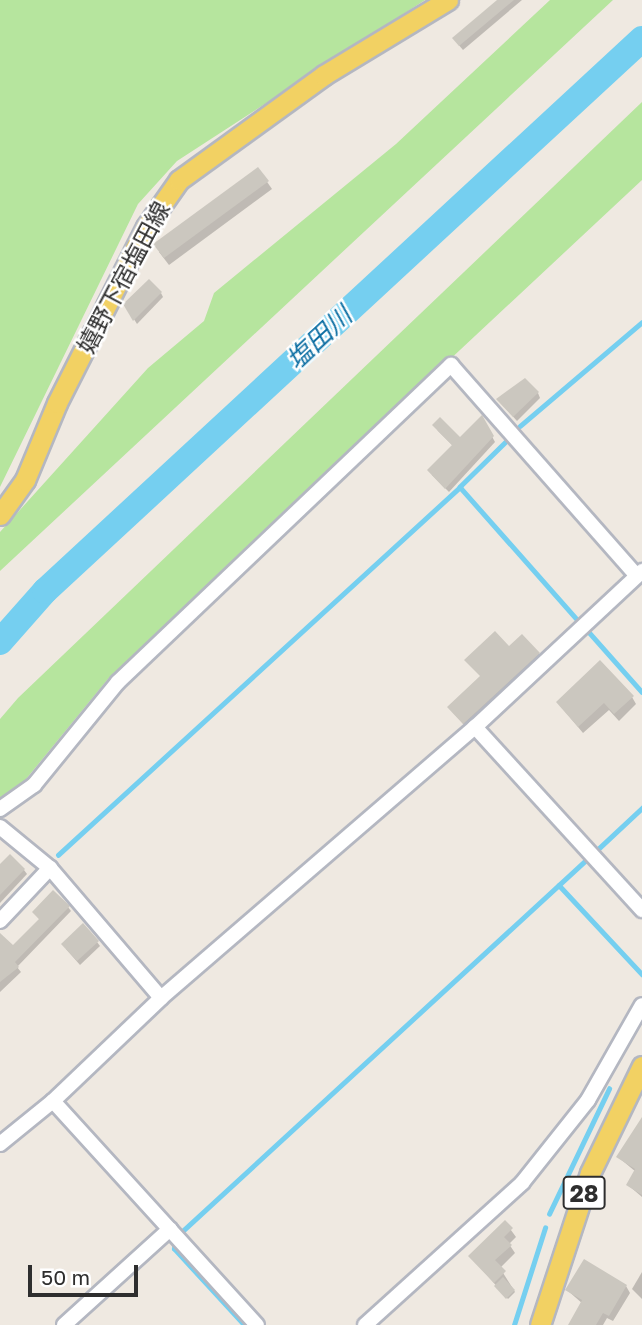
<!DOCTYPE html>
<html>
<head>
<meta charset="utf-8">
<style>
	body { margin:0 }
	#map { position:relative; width:642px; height:1325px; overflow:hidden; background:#efe9e1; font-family:"Golos Text","Noto Sans JP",sans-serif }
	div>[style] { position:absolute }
	.green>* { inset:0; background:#b6e59e }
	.shadow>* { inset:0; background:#0003 }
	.stream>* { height:4.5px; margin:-2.25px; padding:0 2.25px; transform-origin:2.25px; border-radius:2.25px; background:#75cff0 }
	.river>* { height:26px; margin:-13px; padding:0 13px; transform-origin:13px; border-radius:13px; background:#75cff0 }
	.building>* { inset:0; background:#cbc7bf }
	.roads { filter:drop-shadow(2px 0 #b4b7c1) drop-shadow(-2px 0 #b4b7c1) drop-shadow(0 2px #b4b7c1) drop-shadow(0 -2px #b4b7c1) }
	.minor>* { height:14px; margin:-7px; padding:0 7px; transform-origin:7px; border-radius:7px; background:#fff }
	.major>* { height:19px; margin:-9.5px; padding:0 9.5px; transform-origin:9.5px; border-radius:9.5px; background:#f2d163 }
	span { translate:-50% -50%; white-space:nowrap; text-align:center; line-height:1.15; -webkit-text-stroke:5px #fff; paint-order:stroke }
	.shield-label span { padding:2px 5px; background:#fff; border:2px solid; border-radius:5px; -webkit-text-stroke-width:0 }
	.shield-label { font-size:23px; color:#2e2e2e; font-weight:700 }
	.street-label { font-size:24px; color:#2e2e2e }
	.water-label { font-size:26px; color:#0d6fa3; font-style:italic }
	.scale { position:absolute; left:28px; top:1265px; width:110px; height:32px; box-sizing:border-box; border:4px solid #2e2e2e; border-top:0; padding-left:9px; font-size:21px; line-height:24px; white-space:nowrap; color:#2e2e2e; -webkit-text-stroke:5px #fff; paint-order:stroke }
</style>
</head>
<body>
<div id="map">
	<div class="green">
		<div style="clip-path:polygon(0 0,425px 0,177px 161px,138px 204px,0 487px)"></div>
		<div style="clip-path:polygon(550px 0,613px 0,0 571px,0 532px,148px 368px,204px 321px,214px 293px,396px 144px)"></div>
		<div style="clip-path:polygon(642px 102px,642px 180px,108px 679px,22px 784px,0 799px,0 719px,18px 698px)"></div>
	</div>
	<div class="shadow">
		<div style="clip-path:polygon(500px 0,522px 0,463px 50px,457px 43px)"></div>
		<div style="clip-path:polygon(258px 169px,272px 189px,169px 265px,159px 252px)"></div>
		<div style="clip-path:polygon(161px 293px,163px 297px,137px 324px,125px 305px)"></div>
		<div style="clip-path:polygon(538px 393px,540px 398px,517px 421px,498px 400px)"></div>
		<div style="clip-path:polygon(482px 418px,495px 442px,449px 492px,432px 475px,453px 446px,437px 430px,460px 440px)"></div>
		<div style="clip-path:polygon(509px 648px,539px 654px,542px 659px,467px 728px,449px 708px)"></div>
		<div style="clip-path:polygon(632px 697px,636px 704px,619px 721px,609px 710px,583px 733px,558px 703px)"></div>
		<div style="clip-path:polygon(0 867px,24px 870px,27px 874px,0 903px)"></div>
		<div style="clip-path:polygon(68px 907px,71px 911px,17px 967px,21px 972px,0 992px,0 946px,13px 948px,40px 920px,34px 913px)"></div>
		<div style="clip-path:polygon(97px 942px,100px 946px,80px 965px,66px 949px)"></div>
		<div style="clip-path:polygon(642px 1120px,642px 1197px,628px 1185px,636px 1172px,618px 1157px)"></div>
		<div style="clip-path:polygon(505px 1222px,516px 1237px,509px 1244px,515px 1253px,500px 1268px,515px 1292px,508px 1299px,470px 1256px)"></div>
		<div style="clip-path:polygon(642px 1272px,642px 1299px,632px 1289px)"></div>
		<div style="clip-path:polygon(626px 1286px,630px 1293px,613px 1321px,607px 1318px,603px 1325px,571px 1325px,583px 1304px,567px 1290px)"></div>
	</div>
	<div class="stream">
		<div style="left:520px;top:426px;width:160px;rotate:-40.4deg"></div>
		<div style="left:506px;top:442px;width:64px;rotate:135.6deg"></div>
		<div style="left:460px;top:487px;width:175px;rotate:48.5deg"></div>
		<div style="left:588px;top:631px;width:81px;rotate:48.5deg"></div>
		<div style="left:596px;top:851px;width:63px;rotate:-43.1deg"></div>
		<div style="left:58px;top:855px;width:545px;rotate:-42.47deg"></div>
		<div style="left:559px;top:885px;width:122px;rotate:47deg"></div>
		<div style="left:549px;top:1214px;width:139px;rotate:-64.4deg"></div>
		<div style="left:244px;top:1325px;width:103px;rotate:-132.6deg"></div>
		<div style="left:174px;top:1249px;width:11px;rotate:-85deg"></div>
		<div style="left:175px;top:1238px;width:558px;rotate:-42.6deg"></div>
		<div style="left:514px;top:1325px;width:102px;rotate:-72.3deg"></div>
	</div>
	<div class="river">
		<div style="left:0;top:642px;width:68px;rotate:-48.6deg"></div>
		<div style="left:45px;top:591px;width:813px;rotate:-42.76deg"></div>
	</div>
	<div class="building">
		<div style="clip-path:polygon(497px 0,514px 0,459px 46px,452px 38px)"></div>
		<div style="clip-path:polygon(258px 167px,269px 181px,164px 258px,153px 244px)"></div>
		<div style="clip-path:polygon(149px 279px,162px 292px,133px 321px,123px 304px)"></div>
		<div style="clip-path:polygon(525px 378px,539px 392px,513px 417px,496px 399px)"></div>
		<div style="clip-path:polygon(482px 415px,494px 436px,445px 489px,427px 470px,452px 445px,432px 425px,440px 417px,460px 437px)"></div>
		<div style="clip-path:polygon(495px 631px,509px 646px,522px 634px,540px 653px,463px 724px,447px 707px,480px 676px,464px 660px)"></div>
		<div style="clip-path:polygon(600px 660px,634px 696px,614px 714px,604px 703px,578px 727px,556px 702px)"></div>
		<div style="clip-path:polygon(10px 854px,25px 869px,0 895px,0 864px)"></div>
		<div style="clip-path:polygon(53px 890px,70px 906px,15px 962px,19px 967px,0 982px,0 933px,13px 945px,39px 919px,32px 912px)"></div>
		<div style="clip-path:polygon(83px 923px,99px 941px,77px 961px,61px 944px)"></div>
		<div style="clip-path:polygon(642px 1117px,642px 1195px,626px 1185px,635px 1169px,616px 1157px)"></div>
		<div style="clip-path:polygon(505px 1220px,513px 1228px,504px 1237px,512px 1245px,495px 1260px,506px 1271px,494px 1283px,468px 1256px)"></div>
		<div style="clip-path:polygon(584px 1259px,627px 1285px,609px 1316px,603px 1313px,596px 1325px,568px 1325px,582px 1300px,565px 1290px)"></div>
		<div style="clip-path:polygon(503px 1277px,515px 1290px,506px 1299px,494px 1286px)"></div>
	</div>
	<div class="roads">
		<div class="minor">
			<div style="left:475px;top:727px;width:248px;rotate:47.6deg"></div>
			<div style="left:0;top:809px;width:42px;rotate:-35.2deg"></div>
			<div style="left:34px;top:785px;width:133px;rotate:-50.8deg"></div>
			<div style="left:118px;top:682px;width:460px;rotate:-43.6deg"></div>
			<div style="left:451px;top:365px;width:280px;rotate:48.6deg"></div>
			<div style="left:0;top:827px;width:65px;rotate:39.4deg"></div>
			<div style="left:50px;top:868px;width:171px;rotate:49.5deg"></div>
			<div style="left:0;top:921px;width:73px;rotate:-46.7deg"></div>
			<div style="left:53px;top:1101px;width:303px;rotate:47.7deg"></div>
			<div style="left:0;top:1144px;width:68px;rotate:-39.1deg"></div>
			<div style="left:53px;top:1101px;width:149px;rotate:-43.6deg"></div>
			<div style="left:161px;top:998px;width:415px;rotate:-40.8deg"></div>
			<div style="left:475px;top:727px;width:229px;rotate:-43deg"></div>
			<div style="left:64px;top:1325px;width:143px;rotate:-42.2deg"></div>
			<div style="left:365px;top:1325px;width:212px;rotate:-42.1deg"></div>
			<div style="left:522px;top:1183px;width:106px;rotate:-51.5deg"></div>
			<div style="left:588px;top:1100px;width:109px;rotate:-60.4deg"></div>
		</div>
		<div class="major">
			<div style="left:0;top:515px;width:43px;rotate:-54.5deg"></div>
			<div style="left:25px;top:480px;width:83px;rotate:-67.4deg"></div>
			<div style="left:57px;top:403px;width:197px;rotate:-63.2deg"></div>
			<div style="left:146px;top:227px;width:57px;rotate:-54.9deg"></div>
			<div style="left:179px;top:180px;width:179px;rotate:-35.9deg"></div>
			<div style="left:324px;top:75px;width:145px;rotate:-31.2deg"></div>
			<div style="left:540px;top:1325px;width:160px;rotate:-71.8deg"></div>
			<div style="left:590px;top:1173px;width:119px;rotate:-64.1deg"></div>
		</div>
	</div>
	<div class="shield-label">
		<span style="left:584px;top:1193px">28</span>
	</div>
	<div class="street-label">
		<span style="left:123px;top:277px;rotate:-62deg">嬉野下宿塩田線</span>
	</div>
	<div class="water-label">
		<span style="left:319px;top:338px;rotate:-43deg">塩田川</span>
	</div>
	<div class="scale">50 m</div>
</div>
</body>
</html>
